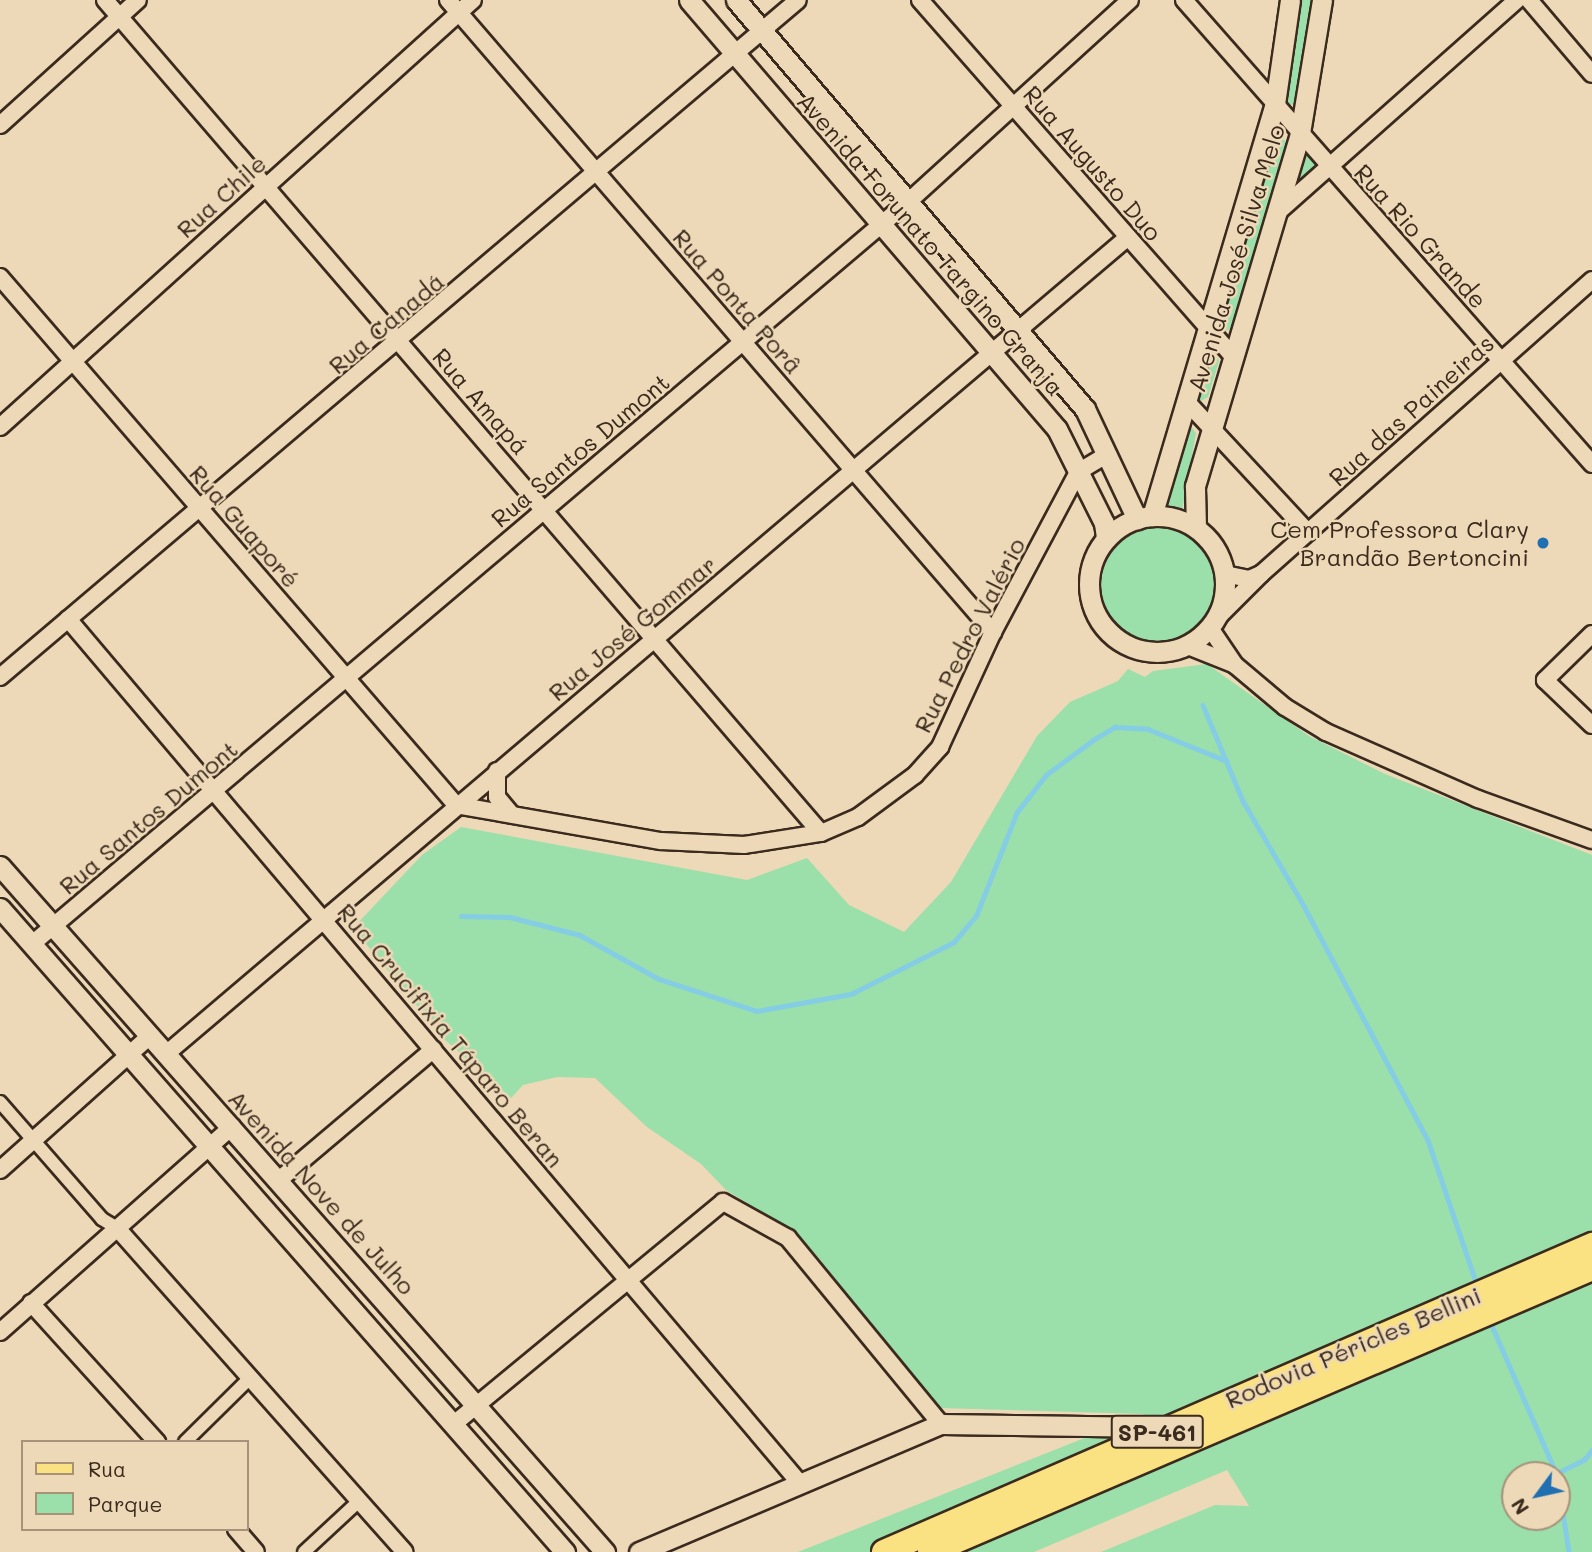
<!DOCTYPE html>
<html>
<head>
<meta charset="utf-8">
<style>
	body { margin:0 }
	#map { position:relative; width:1592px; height:1552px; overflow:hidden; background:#edd9b7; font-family:Mali,sans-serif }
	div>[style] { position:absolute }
	.green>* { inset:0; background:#9bdfaa }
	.round { border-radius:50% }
	.stream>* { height:4.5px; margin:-2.25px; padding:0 2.25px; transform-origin:2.25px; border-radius:2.25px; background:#84cde5 }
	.roads { filter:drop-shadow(2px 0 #3b2a1e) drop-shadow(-2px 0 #3b2a1e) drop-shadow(0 2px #3b2a1e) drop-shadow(0 -2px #3b2a1e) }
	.pedestrian>* { height:12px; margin:-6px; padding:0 6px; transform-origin:6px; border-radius:6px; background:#edd9b7 }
	.minor>* { height:16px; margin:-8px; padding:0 8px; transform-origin:8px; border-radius:8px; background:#edd9b7 }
	.tertiary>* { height:19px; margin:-9.5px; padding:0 9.5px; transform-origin:9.5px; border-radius:9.5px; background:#edd9b7 }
	.tertiary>.ring { margin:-9.5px; padding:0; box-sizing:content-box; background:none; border:19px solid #edd9b7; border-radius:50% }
	.primary>* { height:24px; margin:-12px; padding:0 12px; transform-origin:12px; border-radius:12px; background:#fae181 }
	.dots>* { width:19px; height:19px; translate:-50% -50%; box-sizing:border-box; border:4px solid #edd9b7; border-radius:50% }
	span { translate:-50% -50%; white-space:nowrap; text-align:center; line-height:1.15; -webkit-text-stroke:5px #edd9b7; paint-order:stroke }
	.shield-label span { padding:2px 5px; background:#edd9b7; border:2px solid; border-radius:5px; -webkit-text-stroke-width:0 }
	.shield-label { font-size:23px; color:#3b2a1e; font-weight:700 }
	.street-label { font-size:24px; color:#3b2a1e }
	.poi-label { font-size:24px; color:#3b2a1e }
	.right { translate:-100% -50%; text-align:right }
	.legend { position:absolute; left:21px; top:1440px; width:228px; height:91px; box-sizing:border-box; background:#edd9b7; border:2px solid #a6937a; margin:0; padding:9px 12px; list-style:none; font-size:21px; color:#3b2a1e }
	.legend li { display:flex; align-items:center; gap:14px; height:35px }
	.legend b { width:35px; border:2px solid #a6937a }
	.north { position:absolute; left:1501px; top:1461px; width:70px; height:70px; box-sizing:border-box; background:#edd9b7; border:2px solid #a6937a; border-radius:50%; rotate:237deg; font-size:19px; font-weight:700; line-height:28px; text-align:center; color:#3b2a1e }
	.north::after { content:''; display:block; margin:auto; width:24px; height:32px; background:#1f6fb2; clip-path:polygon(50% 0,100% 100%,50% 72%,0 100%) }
</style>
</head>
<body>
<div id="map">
	<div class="green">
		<div style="clip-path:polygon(1297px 0,1314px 0,1296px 103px,1290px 105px,1284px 100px)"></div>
		<div style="clip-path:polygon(1277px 132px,1286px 142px,1247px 282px,1231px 329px,1225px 331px,1219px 326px)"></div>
		<div style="clip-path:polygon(1301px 141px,1323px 166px,1285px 202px)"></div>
		<div style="clip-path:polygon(1215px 353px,1219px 361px,1208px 397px,1201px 401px,1196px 395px,1209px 355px)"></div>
		<div style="clip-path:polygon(1192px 428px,1196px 433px,1182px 511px,1162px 506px,1187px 430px)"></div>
		<div class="round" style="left:1097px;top:526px;width:118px;height:118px"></div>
		<div style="clip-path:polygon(evenodd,1207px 664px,1309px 736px,1385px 774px,1592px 855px,1592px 1552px,1101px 1552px,1215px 1505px,1249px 1506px,1227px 1470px,1034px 1552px,798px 1552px,1145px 1414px,938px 1408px,817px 1256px,786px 1227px,726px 1190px,701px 1164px,647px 1127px,595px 1078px,557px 1077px,523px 1085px,511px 1098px,444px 1039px,353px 928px,422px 855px,461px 827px,747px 880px,807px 858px,849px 905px,904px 932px,951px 882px,1037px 736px,1070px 702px,1118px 681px,1128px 669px,1145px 677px,1153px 671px,1207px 664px,1515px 1475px,1557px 1475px,1557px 1517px,1515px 1517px,1515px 1475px)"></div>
	</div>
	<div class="stream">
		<div style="left:1203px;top:705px;width:104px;rotate:67.4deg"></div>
		<div style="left:1243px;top:801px;width:121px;rotate:59.8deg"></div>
		<div style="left:1304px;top:906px;width:265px;rotate:62.1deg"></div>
		<div style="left:1428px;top:1140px;width:156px;rotate:71.3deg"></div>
		<div style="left:461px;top:916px;width:49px;rotate:1.2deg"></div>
		<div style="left:510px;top:917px;width:72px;rotate:14.4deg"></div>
		<div style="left:580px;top:935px;width:90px;rotate:29.1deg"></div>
		<div style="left:659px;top:979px;width:103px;rotate:18.1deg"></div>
		<div style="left:757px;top:1011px;width:96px;rotate:-10.3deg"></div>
		<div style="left:851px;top:994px;width:115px;rotate:-26.8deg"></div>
		<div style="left:954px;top:942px;width:34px;rotate:-50deg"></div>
		<div style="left:976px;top:916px;width:112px;rotate:-68.5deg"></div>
		<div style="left:1017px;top:812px;width:47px;rotate:-51.9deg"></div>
		<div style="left:1046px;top:775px;width:59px;rotate:-36.7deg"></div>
		<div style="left:1093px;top:740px;width:26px;rotate:-31deg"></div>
		<div style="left:1115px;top:727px;width:33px;rotate:3deg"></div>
		<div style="left:1148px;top:729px;width:85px;rotate:22.1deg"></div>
		<div style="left:1489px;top:1319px;width:167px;rotate:66.4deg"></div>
		<div style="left:1557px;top:1473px;width:30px;rotate:-26deg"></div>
		<div style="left:1584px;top:1460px;width:13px;rotate:-51deg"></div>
		<div style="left:1557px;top:1475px;width:78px;rotate:81.1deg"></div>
	</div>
	<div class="roads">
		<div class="pedestrian">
			<div style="left:0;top:1102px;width:155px;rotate:48.9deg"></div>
			<div style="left:102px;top:1219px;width:17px;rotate:31deg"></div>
			<div style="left:185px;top:1442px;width:91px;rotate:-44.6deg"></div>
			<div style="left:304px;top:1552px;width:75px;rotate:-42.8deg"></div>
		</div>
		<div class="minor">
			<div style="left:105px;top:0;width:1098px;rotate:49.32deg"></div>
			<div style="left:448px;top:0;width:835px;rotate:49.23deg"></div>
			<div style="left:920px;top:0;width:473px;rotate:48.7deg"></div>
			<div style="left:1184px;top:0;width:618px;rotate:48.67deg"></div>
			<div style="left:1529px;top:0;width:97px;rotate:49.6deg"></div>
			<div style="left:0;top:125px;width:186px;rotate:-42.2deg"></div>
			<div style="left:1278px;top:212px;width:319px;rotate:-41.6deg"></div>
			<div style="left:0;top:277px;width:698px;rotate:49.18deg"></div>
			<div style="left:456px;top:805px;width:208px;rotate:10deg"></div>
			<div style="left:661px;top:841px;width:83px;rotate:2.8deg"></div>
			<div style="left:744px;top:845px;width:78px;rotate:-8.9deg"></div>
			<div style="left:821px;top:833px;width:40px;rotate:-23.4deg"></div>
			<div style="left:858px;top:817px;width:71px;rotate:-36.4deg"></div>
			<div style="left:915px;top:775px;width:38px;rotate:-48deg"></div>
			<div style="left:940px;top:747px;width:127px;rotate:-65.3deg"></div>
			<div style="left:993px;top:632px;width:181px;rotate:-62deg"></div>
			<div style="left:1078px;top:472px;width:33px;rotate:-31deg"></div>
			<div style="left:1187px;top:402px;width:178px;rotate:47.1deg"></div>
			<div style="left:0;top:427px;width:637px;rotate:-42.07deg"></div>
			<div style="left:1225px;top:574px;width:25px;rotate:12deg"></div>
			<div style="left:1249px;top:579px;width:13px;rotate:-23deg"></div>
			<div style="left:68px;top:619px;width:1130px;rotate:49.74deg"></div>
			<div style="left:1216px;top:619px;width:64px;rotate:-45deg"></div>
			<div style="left:1261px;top:574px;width:443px;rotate:-41.6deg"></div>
			<div style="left:1210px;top:628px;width:45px;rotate:56deg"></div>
			<div style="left:1235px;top:665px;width:65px;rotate:40deg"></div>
			<div style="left:1285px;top:707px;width:48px;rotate:31.4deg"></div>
			<div style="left:1326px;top:732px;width:166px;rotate:23.8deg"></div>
			<div style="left:1478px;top:799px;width:121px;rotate:19.8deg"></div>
			<div style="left:1592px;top:634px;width:66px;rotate:135.6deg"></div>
			<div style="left:1545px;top:680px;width:65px;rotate:43.8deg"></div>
			<div style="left:1188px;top:646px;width:48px;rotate:21.8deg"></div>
			<div style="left:0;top:677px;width:1046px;rotate:-40.31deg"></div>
			<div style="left:497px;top:771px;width:26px;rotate:90deg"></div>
			<div style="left:497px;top:797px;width:23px;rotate:50deg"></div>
			<div style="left:32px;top:944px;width:1148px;rotate:-40.27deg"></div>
			<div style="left:908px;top:202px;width:300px;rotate:-42.3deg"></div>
			<div style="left:166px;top:1054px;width:1262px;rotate:-40.34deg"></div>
			<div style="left:0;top:1170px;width:201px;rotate:-41.8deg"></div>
			<div style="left:279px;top:1180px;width:202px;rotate:-40.2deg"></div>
			<div style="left:117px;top:1228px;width:433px;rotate:48.4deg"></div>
			<div style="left:31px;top:1303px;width:188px;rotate:47.8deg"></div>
			<div style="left:0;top:1332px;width:310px;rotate:-41.5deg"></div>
			<div style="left:455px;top:1423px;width:347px;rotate:-39.5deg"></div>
			<div style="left:723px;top:1202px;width:74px;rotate:29deg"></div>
			<div style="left:788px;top:1238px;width:241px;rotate:50.6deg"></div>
			<div style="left:236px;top:1529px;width:30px;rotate:49deg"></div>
		</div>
		<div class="tertiary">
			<div style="left:689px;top:0;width:565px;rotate:49.38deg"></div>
			<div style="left:1057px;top:429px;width:105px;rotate:63.4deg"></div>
			<div style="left:1104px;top:523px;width:15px;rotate:82deg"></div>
			<div style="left:736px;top:0;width:538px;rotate:49.53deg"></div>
			<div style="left:1085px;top:409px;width:122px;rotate:64.7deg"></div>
			<div style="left:1152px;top:516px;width:430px;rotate:-73.4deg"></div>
			<div style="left:1275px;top:104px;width:105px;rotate:-81.8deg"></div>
			<div class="ring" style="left:1089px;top:516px;width:117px;height:117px"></div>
			<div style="left:1196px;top:528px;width:42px;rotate:-91.4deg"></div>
			<div style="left:1195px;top:486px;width:368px;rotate:-73.4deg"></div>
			<div style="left:1300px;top:133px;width:135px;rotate:-80.6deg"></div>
			<div style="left:0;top:866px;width:915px;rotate:48.59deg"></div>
			<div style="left:0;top:908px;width:857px;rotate:48.74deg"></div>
			<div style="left:639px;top:1552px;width:328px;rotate:-23deg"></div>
			<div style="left:941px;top:1424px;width:227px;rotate:0.8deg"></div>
		</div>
		<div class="primary">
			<div style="left:884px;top:1552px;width:772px;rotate:-23.44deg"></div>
			<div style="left:930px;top:1552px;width:720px;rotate:-23.22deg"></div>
		</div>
	</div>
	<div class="dots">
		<div style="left:1543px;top:543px;background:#1f6fb2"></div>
	</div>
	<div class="shield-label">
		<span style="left:1157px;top:1432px">SP-461</span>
	</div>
	<div class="street-label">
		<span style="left:1093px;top:163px;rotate:49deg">Rua Augusto Duo</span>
		<span style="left:221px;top:196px;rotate:-42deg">Rua Chile</span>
		<span style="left:1421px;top:236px;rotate:48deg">Rua Rio Grande</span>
		<span style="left:931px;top:244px;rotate:49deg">Avenida Forunato Targino Granja</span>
		<span style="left:1236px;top:258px;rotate:-73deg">Avenida José Silva Melo</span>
		<span style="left:738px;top:301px;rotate:49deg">Rua Ponta Porâ</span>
		<span style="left:386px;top:323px;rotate:-40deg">Rua Canadá</span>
		<span style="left:481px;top:401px;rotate:49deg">Rua Amapá</span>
		<span style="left:1411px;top:410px;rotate:-42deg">Rua das Paineiras</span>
		<span style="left:580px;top:450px;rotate:-40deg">Rua Santos Dumont</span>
		<span style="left:245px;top:526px;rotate:49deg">Rua Guaporé</span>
		<span style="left:632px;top:628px;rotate:-40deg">Rua José Gommar</span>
		<span style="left:969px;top:635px;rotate:-63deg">Rua Pedro Valério</span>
		<span style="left:148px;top:817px;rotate:-40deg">Rua Santos Dumont</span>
		<span style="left:451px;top:1035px;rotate:50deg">Rua Crucifixia Táparo Beran</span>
		<span style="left:322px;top:1192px;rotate:48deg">Avenida Nove de Julho</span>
		<span style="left:1353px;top:1347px;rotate:-23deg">Rodovia Péricles Bellini</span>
	</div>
	<div class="poi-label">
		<span class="right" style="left:1529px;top:543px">Cem Professora Clary<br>Brandão Bertoncini</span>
	</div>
	<ul class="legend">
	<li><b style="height:9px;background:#fae181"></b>Rua</li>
	<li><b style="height:19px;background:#9bdfaa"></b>Parque</li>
	</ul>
	<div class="north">N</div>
</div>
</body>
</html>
